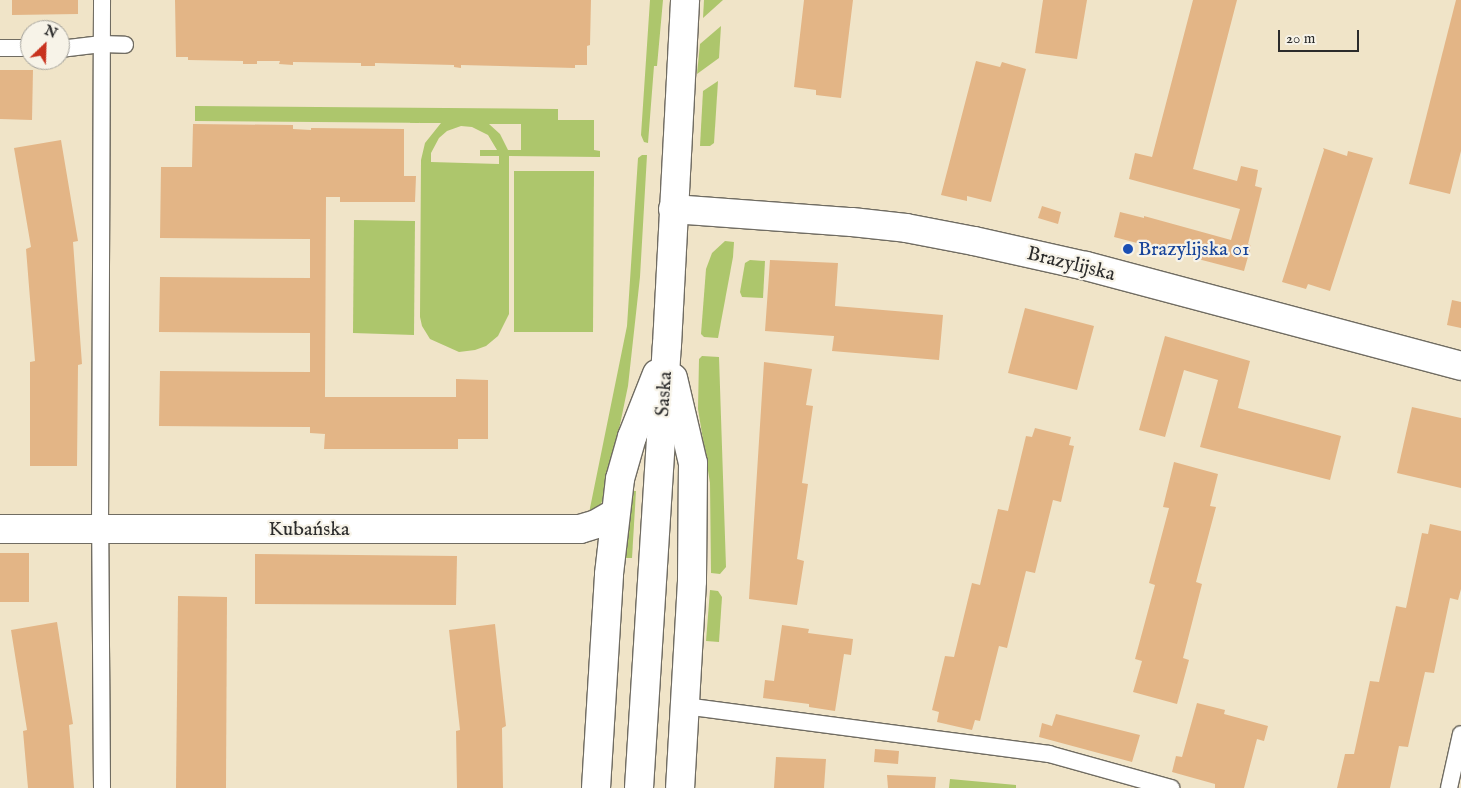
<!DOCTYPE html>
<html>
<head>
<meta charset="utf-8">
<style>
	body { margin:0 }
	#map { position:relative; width:1461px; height:788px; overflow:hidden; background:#f0e4c8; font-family:"IM FELL English",serif }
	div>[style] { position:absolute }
	.green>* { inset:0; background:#adc66c }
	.building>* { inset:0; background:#e3b586 }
	.roads { filter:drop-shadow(1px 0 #706c62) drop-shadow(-1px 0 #706c62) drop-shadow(0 1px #706c62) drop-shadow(0 -1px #706c62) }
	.service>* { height:16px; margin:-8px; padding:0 8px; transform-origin:8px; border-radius:8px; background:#fff }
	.minor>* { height:28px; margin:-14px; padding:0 14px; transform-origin:14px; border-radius:14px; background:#fff }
	.tertiary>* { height:28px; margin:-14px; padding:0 14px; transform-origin:14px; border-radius:14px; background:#fff }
	.dots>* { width:14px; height:14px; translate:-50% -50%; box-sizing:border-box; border:2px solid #f7f3e8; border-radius:50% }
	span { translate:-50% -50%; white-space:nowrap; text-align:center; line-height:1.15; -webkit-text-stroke:4.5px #f7f3e8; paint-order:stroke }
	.transit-label { font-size:20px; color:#164399 }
	.left { translate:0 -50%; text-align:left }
	.street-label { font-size:20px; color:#2b2b2b }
	.north { position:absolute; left:20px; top:20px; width:50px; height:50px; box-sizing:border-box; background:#f7f3e8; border:1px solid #a5a39c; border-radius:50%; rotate:24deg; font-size:14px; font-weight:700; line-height:20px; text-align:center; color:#2b2b2b }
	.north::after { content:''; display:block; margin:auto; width:18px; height:22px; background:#c8321e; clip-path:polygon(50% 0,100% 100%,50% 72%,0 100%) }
	.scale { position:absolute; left:1278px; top:30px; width:81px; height:22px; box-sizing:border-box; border:2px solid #2b2b2b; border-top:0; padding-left:6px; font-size:15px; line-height:18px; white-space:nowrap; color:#2b2b2b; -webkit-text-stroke:4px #f7f3e8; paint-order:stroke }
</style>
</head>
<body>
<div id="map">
	<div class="green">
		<div style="clip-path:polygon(650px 0,663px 0,657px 66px,654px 66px,648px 143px,644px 142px,641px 135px)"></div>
		<div style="clip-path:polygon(704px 0,723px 0,703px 18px)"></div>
		<div style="clip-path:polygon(721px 26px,719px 58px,697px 74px,700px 44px)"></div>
		<div style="clip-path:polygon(718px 81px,714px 143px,710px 146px,700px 146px,703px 91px)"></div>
		<div style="clip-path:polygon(evenodd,195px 106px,558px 109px,558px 120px,594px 120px,594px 150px,600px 151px,600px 157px,509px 156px,509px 314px,498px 336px,486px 346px,475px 350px,459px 352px,430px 339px,422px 326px,420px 317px,421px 160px,425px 143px,441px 123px,195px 121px,195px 106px,489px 124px,521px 124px,521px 150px,508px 150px,500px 134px,489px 124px,195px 106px,461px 126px,472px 127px,488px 135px,497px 150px,480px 150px,480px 156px,499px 156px,499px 164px,431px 162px,431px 153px,439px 138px,447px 131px,461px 126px)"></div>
		<div style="clip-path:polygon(642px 155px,647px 155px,640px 277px,628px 386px,606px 492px,600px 506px,589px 513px,627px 326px,638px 158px)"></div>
		<div style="clip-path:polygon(514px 171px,594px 171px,593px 332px,514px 332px)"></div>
		<div style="clip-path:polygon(354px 220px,415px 221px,414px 335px,353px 333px)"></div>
		<div style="clip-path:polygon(725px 241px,734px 242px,733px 257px,718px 338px,704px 337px,701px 334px,706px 269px,712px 253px)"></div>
		<div style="clip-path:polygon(750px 260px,765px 261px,763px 298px,742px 297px,740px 292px,745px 263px)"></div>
		<div style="clip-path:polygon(702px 356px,719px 357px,726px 567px,720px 574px,711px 573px,710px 483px,698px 409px,699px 359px)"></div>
		<div style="clip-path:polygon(634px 491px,636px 491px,632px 558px,624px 558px)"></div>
		<div style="clip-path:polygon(710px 590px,718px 591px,722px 597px,719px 642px,706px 641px)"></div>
		<div style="clip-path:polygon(950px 779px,1016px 785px,1016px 788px,949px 788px)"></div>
	</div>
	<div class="building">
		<div style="clip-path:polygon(12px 0,78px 0,78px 14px,12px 15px)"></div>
		<div style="clip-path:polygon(175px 0,591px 0,590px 45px,587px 46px,587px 65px,575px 65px,575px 68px,461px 65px,461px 68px,454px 67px,454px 65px,375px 63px,375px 66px,361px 66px,361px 63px,293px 62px,293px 65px,279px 64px,280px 61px,257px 61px,257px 64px,243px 64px,243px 61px,188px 60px,188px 57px,176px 57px)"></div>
		<div style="clip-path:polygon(804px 0,853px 0,841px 98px,816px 95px,816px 90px,794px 87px)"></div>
		<div style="clip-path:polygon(1043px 0,1087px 0,1077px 59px,1035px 53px)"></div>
		<div style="clip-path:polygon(1193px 0,1237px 0,1193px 169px,1237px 181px,1241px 166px,1258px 170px,1255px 186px,1262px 188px,1248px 244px,1251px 246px,1244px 271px,1114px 237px,1120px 212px,1144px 218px,1144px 216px,1231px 240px,1240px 209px,1129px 179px,1135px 153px,1152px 157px)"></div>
		<div style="clip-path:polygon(1456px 0,1461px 0,1461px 151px,1450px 194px,1409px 184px)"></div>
		<div style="clip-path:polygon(976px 61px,1000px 67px,1002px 62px,1026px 69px,991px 202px,967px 196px,967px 201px,941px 195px)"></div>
		<div style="clip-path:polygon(0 70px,33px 70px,32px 120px,0 119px)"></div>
		<div style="clip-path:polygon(193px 124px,293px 125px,293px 129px,311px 130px,311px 128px,404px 129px,404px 176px,416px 176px,415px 202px,340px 202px,340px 197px,326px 197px,325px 397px,456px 397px,456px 379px,488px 380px,488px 439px,458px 439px,458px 449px,324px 449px,325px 434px,310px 433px,310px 427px,159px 426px,160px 371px,310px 372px,310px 333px,159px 332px,160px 277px,310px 278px,310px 239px,160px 238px,161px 167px,192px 167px)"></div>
		<div style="clip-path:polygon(61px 140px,78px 241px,73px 242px,82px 364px,78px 365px,77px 466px,30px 466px,30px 362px,35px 361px,26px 249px,31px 247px,14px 148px)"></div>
		<div style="clip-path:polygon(1323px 148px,1347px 156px,1348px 151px,1373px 158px,1330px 291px,1308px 284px,1306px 289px,1282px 282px,1324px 150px)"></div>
		<div style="clip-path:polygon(1042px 206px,1061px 212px,1058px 224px,1038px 218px)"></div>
		<div style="clip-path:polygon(770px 260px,838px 263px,835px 306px,943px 315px,939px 360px,832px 351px,834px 336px,765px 331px)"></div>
		<div style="clip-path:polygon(1452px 300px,1461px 302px,1461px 328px,1447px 325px)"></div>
		<div style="clip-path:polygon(1025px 308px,1094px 326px,1077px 390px,1008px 373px)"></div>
		<div style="clip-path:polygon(1165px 336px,1250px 361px,1238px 408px,1341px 436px,1330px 480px,1200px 447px,1218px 380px,1184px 370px,1165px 437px,1139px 430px)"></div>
		<div style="clip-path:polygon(764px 362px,812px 369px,806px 405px,813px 406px,802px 483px,808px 484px,797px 559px,804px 561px,797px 605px,749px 599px)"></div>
		<div style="clip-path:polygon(1412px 407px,1461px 418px,1461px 488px,1397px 473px)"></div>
		<div style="clip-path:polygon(1035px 428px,1071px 437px,1069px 445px,1074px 446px,1061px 502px,1053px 500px,1035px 573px,1026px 571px,1007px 648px,999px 646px,980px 721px,975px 720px,972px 730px,937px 722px,939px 712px,932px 710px,945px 656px,954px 657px,972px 583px,980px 585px,998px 509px,1008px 511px,1026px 436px,1032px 437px)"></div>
		<div style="clip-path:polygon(1174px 462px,1218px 474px,1210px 506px,1216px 507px,1196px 582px,1202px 584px,1183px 658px,1189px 660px,1177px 704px,1133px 692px,1142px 661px,1135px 659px,1155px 585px,1149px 583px,1169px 508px,1163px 507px)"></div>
		<div style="clip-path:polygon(1430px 524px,1461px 531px,1461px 589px,1458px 600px,1450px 598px,1434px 673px,1425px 672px,1408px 747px,1399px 746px,1390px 788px,1337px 788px,1345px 754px,1354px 754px,1370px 681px,1379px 682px,1396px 606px,1406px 608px,1422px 533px,1428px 534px)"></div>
		<div style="clip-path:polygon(0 553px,29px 553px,29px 602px,0 602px)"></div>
		<div style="clip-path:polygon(255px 554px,457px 556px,456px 605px,255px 604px)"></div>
		<div style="clip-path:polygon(178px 596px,227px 597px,226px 788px,176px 788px)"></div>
		<div style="clip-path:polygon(57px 622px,73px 724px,69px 725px,74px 788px,28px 788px,23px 731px,27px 730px,11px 630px)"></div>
		<div style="clip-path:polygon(495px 624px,506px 726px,502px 728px,503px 788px,457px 788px,456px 731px,460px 730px,449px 630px)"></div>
		<div style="clip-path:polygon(782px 625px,809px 629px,808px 633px,853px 639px,851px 655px,844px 654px,835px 711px,809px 707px,809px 704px,763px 698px,765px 680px,774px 681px)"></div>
		<div style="clip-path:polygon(1197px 703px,1225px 710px,1224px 714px,1268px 726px,1264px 741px,1257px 739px,1244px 788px,1215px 788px,1215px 784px,1172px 772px,1176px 756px,1182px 757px)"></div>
		<div style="clip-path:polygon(1056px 714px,1140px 735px,1132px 762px,1039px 737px,1042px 723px,1052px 726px)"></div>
		<div style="clip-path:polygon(875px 749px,899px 751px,898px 764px,874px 762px)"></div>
		<div style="clip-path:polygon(776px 757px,826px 759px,824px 788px,774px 788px)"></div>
		<div style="clip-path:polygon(887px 775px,936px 777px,935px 788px,888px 788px)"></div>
	</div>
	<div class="roads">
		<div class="service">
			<div style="left:0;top:48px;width:30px"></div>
			<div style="left:60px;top:49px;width:42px;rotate:-6.8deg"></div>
			<div style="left:102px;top:44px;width:23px;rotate:2deg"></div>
			<div style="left:685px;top:706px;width:367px;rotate:7.5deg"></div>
			<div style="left:1049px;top:754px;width:127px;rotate:15.6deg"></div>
			<div style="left:102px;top:788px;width:260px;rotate:-90.4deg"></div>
			<div style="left:100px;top:528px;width:528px;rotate:-89.78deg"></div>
			<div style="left:1449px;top:788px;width:55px;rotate:-77.5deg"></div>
		</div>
		<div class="minor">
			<div style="left:673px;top:209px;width:179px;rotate:4.2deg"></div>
			<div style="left:852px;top:222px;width:54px;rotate:6.3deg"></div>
			<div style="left:906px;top:228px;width:69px;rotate:10.8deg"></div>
			<div style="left:974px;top:241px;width:115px;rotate:12.6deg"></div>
			<div style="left:1086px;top:266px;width:388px;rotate:14.9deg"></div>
			<div style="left:0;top:529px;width:580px"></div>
			<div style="left:580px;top:529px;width:17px;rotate:-17deg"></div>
			<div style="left:596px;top:524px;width:22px;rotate:-30deg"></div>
		</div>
		<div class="tertiary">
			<div style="left:673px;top:378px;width:87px;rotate:76.8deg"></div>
			<div style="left:693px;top:463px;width:118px;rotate:90.5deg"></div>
			<div style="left:692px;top:581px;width:207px;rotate:93.3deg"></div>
			<div style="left:596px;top:788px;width:214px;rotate:-86.5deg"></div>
			<div style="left:609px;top:574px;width:96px;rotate:-83.4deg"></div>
			<div style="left:620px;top:479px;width:44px;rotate:-74.1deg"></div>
			<div style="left:632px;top:437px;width:68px;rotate:-68.4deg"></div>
			<div style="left:639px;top:788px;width:444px;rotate:-86.4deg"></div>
			<div style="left:667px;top:345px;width:345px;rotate:-87deg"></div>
		</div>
	</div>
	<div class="dots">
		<div style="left:1128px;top:249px;background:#1a4fb4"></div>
	</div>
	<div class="transit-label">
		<span class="left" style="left:1138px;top:249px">Brazylijska 01</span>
	</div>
	<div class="street-label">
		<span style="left:1071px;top:264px;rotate:14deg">Brazylijska</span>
		<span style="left:664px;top:394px;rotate:-86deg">Saska</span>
		<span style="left:309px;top:529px">Kubańska</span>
	</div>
	<div class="north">N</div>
	<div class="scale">20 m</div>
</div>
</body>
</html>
